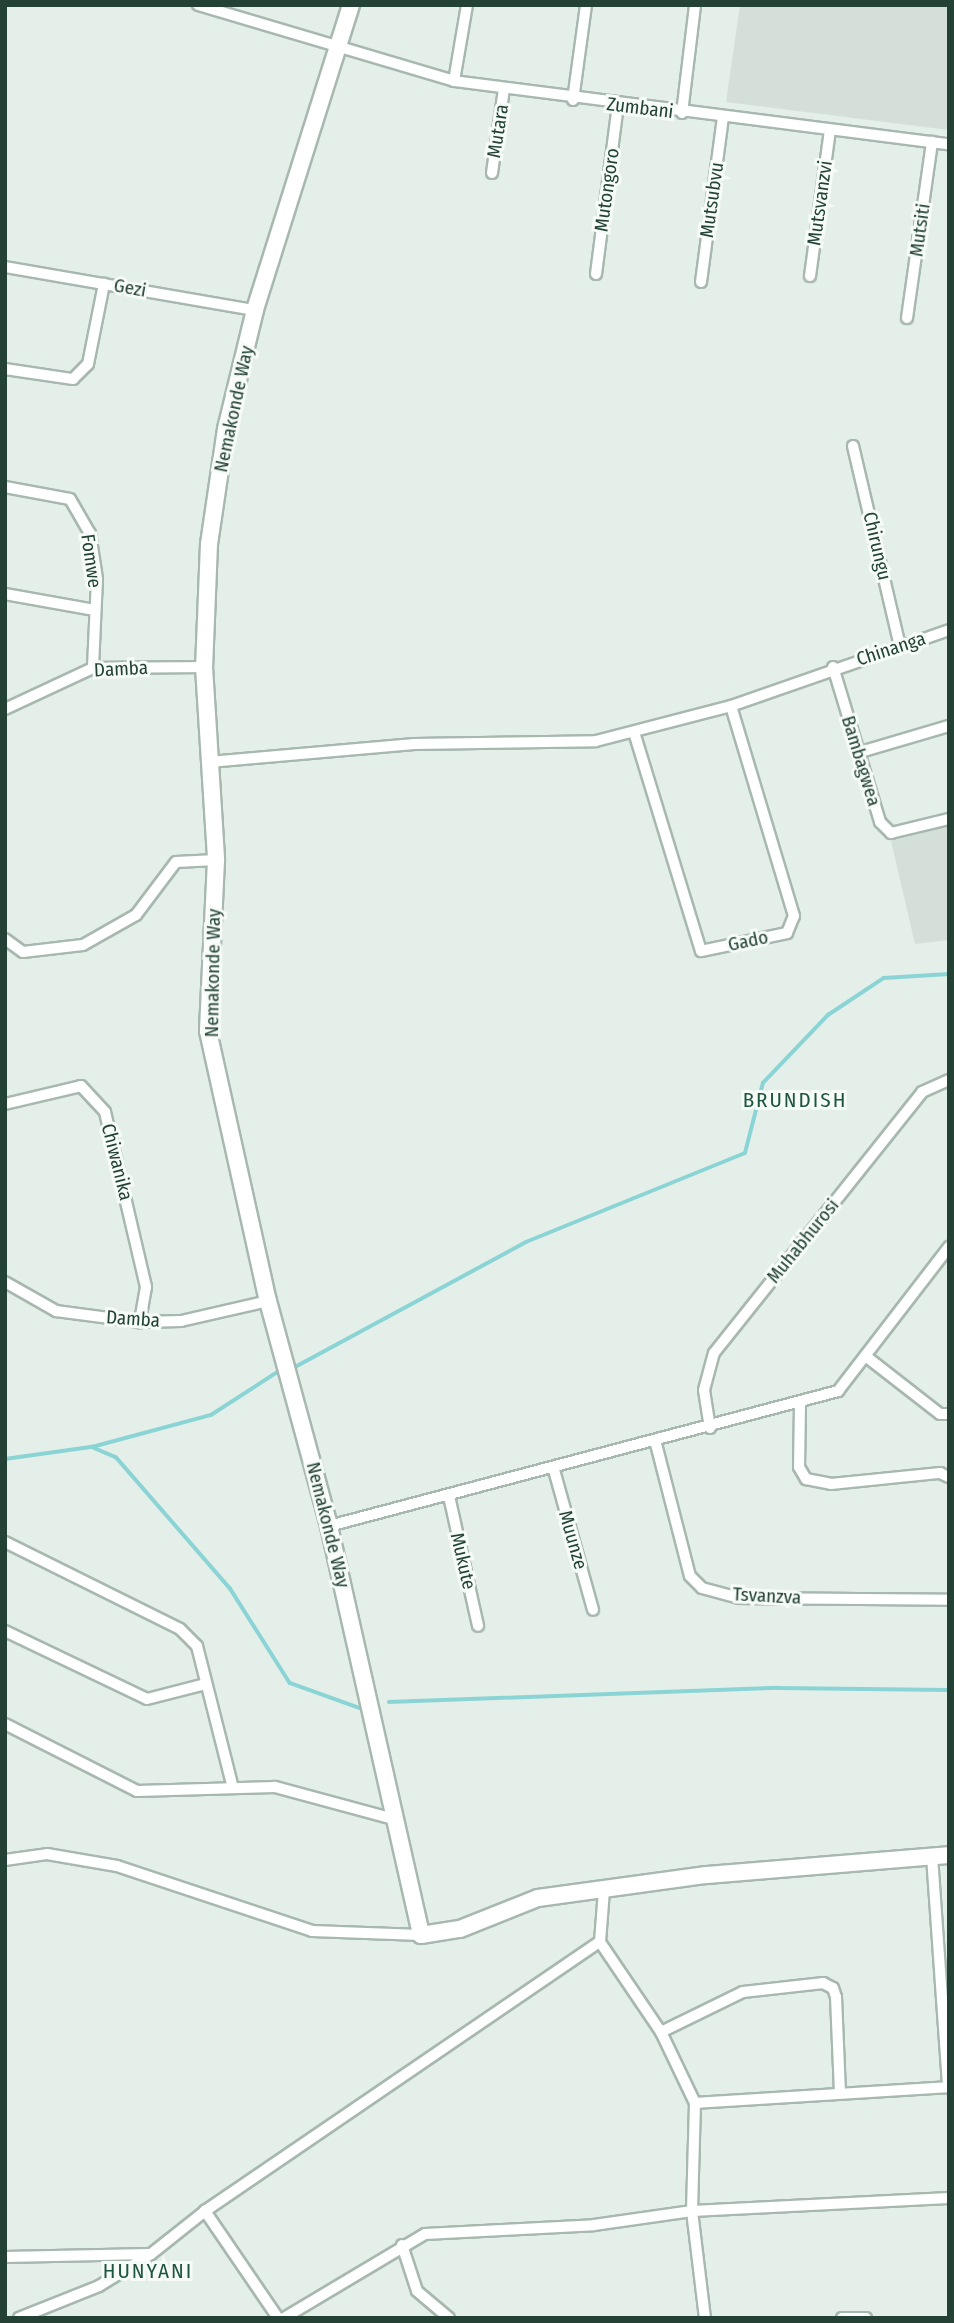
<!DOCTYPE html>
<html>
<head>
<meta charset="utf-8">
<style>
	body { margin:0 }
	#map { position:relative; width:954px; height:2323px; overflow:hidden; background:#e5efe9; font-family:"Fira Sans Condensed",sans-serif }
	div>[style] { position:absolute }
	.built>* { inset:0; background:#d3dfd8 }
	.stream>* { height:3.5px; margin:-1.75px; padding:0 1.75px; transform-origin:1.75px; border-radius:1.75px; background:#8bd4d5 }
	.roads { filter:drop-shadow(2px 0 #a7b8af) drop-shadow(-2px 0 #a7b8af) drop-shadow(0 2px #a7b8af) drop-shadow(0 -2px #a7b8af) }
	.street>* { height:10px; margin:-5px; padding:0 5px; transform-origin:5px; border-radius:5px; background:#fff }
	.secondary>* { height:16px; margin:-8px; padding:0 8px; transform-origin:8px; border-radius:8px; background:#fff }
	span { translate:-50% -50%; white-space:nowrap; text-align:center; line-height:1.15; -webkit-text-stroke:6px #f6fbf8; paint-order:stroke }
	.street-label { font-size:19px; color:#234235 }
	.neighbourhood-label { font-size:21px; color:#1d5540; letter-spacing:2px }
	.frame { position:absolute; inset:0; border:7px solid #234235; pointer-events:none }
</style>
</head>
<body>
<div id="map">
	<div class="built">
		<div style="clip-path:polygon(740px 5px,949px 5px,949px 130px,726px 102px)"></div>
		<div style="clip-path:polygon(949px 826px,949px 940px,915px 944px,891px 841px)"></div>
	</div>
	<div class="stream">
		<div style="left:297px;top:1366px;width:260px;rotate:-28.4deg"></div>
		<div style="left:526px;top:1242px;width:236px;rotate:-22.1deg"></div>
		<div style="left:745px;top:1153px;width:72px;rotate:-75.6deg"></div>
		<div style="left:763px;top:1083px;width:94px;rotate:-46.3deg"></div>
		<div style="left:828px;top:1015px;width:67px;rotate:-33.5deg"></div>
		<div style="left:884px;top:978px;width:65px;rotate:-3.5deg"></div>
		<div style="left:92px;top:1447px;width:26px;rotate:23deg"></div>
		<div style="left:116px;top:1457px;width:174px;rotate:49deg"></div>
		<div style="left:230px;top:1588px;width:112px;rotate:57.7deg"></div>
		<div style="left:290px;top:1683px;width:74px;rotate:19.7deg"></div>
		<div style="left:5px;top:1459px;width:88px;rotate:-7.9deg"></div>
		<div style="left:92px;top:1447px;width:123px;rotate:-15.1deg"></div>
		<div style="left:211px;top:1415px;width:77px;rotate:-32.9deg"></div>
		<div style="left:389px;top:1702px;width:389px;rotate:-2.1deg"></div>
		<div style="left:778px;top:1688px;width:170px;rotate:0.7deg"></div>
	</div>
	<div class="roads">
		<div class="street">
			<div style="left:198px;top:5px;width:267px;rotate:16.5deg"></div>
			<div style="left:454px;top:81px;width:499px;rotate:7.3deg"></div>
			<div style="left:454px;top:81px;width:77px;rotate:-80.3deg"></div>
			<div style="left:573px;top:100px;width:96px;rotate:-82.2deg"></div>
			<div style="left:682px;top:113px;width:109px;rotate:-83.1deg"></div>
			<div style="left:492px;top:173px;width:85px;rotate:-81.9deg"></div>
			<div style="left:5px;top:267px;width:254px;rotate:9.8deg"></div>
			<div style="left:596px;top:274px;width:170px;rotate:-82.6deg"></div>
			<div style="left:810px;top:276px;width:147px;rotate:-82.2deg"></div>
			<div style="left:701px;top:282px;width:166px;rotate:-82.4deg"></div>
			<div style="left:907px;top:318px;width:178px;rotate:-81.9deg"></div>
			<div style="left:5px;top:369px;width:69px;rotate:8.4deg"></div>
			<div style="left:73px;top:379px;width:21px;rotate:-45deg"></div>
			<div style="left:88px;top:364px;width:82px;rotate:-78.7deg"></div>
			<div style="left:853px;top:446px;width:205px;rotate:76.8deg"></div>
			<div style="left:5px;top:487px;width:66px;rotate:10.5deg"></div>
			<div style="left:70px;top:499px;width:39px;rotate:60deg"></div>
			<div style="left:90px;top:533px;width:47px;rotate:81.3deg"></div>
			<div style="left:97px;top:579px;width:89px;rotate:92.6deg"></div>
			<div style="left:5px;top:594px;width:91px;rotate:10.1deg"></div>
			<div style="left:833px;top:667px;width:162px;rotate:73.1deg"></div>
			<div style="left:880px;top:822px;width:16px;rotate:45deg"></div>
			<div style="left:891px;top:833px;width:60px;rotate:-13.6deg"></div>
			<div style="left:5px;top:709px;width:97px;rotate:-25deg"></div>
			<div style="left:93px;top:668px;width:111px;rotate:-0.5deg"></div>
			<div style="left:634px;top:732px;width:229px;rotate:73deg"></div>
			<div style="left:701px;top:951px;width:88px;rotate:-11.8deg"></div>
			<div style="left:787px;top:933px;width:18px;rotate:-68deg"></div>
			<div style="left:794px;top:916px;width:219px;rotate:-106.7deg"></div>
			<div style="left:857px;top:753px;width:96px;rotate:-16.4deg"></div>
			<div style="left:209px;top:762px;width:206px;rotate:-5deg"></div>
			<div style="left:414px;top:744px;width:182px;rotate:-0.9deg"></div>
			<div style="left:596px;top:741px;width:139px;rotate:-14.5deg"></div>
			<div style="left:731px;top:706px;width:231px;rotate:-19.2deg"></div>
			<div style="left:5px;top:939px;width:22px;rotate:36deg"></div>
			<div style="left:23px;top:952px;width:60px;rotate:-6.7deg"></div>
			<div style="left:83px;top:945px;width:61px;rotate:-29.5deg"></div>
			<div style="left:136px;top:915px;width:66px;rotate:-53deg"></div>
			<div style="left:176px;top:862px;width:40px;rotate:-2.9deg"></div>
			<div style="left:5px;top:1104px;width:78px;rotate:-13.3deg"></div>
			<div style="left:81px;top:1086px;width:35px;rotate:47deg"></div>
			<div style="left:105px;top:1112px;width:180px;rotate:76.8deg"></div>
			<div style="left:146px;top:1287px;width:36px;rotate:100deg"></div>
			<div style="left:5px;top:1282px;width:59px;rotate:29.6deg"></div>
			<div style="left:56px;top:1311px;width:85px;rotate:7.5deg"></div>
			<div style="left:140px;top:1322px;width:41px;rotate:-1.4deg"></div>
			<div style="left:181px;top:1321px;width:89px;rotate:-12.9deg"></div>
			<div style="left:868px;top:1358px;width:91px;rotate:37.9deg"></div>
			<div style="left:940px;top:1414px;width:9px"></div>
			<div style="left:800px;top:1405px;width:62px;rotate:90.9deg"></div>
			<div style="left:799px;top:1467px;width:14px;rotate:60deg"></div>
			<div style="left:806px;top:1479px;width:25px;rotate:11deg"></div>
			<div style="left:831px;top:1484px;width:110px;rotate:-5.8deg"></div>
			<div style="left:940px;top:1473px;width:10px;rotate:24deg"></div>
			<div style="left:710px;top:1428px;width:38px;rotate:-99deg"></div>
			<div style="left:704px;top:1390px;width:38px;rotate:-75deg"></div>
			<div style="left:714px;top:1353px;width:334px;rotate:-51.4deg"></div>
			<div style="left:922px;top:1092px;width:30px;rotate:-24deg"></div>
			<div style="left:655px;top:1440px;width:140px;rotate:75.6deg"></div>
			<div style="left:690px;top:1576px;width:17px;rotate:45deg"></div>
			<div style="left:702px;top:1588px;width:39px;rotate:15deg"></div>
			<div style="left:740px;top:1598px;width:209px;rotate:0.5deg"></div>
			<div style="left:554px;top:1470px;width:145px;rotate:74.4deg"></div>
			<div style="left:449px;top:1496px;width:133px;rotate:77.4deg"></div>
			<div style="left:329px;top:1526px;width:527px;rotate:-14.85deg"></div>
			<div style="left:838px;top:1391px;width:182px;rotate:-52.4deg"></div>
			<div style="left:5px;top:1542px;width:195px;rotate:26.4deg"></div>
			<div style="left:180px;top:1629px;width:24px;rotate:45deg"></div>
			<div style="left:197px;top:1646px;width:146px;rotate:75.8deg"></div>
			<div style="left:5px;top:1631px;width:157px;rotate:25.6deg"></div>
			<div style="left:147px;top:1699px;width:61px;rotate:-14.3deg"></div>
			<div style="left:5px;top:1724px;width:148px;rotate:26.9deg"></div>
			<div style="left:137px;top:1791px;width:138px;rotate:-1.7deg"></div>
			<div style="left:275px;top:1787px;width:126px;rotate:15.1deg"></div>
			<div style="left:932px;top:1856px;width:232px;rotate:86deg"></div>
			<div style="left:5px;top:1860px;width:42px;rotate:-8.1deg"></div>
			<div style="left:47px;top:1854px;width:71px;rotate:9.7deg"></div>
			<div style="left:117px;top:1866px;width:206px;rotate:18.4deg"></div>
			<div style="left:312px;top:1931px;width:109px;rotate:2.1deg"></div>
			<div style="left:600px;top:1942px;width:109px;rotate:55.9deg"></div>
			<div style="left:661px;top:2032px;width:79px;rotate:64.4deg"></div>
			<div style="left:695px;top:2103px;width:108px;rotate:91.6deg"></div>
			<div style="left:692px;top:2211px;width:108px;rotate:83.1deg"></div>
			<div style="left:661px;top:2032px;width:91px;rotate:-26deg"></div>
			<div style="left:743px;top:1992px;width:81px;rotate:-6.4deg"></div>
			<div style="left:823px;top:1983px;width:11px;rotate:27deg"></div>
			<div style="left:833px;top:1988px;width:9px;rotate:72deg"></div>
			<div style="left:836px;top:1997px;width:95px;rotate:87.6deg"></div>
			<div style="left:695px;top:2103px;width:255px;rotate:-3.6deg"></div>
			<div style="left:402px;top:2245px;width:48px;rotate:71.9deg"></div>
			<div style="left:417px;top:2291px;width:42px;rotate:40.2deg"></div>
			<div style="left:5px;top:2257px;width:144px;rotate:-1.2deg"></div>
			<div style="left:19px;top:2318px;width:86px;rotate:-21.8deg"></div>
			<div style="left:99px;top:2286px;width:61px;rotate:-31.6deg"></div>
			<div style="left:151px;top:2254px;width:69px;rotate:-38.5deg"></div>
			<div style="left:278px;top:2318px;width:130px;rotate:-124.3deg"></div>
			<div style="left:205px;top:2211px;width:478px;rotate:-34.3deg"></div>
			<div style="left:600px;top:1942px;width:52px;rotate:-85.6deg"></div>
			<div style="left:284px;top:2318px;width:164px;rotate:-30.8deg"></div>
			<div style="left:425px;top:2234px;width:169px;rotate:-3deg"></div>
			<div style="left:594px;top:2225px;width:99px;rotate:-8.1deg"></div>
			<div style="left:692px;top:2211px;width:257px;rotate:-2.9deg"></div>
			<div style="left:842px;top:2318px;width:24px"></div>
		</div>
		<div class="secondary">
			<div style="left:351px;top:5px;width:320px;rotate:107.5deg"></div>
			<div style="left:255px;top:310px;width:122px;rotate:103.7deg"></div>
			<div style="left:226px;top:429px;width:116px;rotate:98.4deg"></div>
			<div style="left:209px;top:544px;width:123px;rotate:92.3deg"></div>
			<div style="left:204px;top:667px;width:193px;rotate:86.4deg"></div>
			<div style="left:216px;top:860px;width:171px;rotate:92.7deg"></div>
			<div style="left:208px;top:1031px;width:277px;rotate:77.5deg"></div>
			<div style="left:268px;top:1301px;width:233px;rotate:74.8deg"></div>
			<div style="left:329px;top:1526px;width:419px;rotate:77.3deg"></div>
			<div style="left:421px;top:1935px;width:39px;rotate:-9deg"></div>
			<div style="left:460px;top:1929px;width:84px;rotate:-21.7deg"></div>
			<div style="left:538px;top:1898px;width:170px;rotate:-7.8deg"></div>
			<div style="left:706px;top:1875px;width:244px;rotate:-4.7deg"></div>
		</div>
	</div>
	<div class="street-label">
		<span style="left:640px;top:108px;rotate:7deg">Zumbani</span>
		<span style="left:498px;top:131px;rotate:-81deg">Mutara</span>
		<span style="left:607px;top:190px;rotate:-82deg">Mutongoro</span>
		<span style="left:712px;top:200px;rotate:-82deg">Mutsubvu</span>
		<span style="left:820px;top:203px;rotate:-82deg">Mutsvanzvi</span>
		<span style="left:920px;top:230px;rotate:-82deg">Mutsiti</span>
		<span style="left:130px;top:288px;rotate:10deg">Gezi</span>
		<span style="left:234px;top:409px;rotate:-78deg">Nemakonde Way</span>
		<span style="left:877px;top:546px;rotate:77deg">Chirungu</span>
		<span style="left:91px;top:561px;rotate:82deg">Fomwe</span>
		<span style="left:891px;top:649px;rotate:-18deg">Chinanga</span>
		<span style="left:121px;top:669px;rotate:-3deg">Damba</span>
		<span style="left:861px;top:761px;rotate:73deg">Bambagwea</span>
		<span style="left:748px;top:941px;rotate:-12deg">Gado</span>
		<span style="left:213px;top:973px;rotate:-89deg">Nemakonde Way</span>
		<span style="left:117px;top:1162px;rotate:76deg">Chiwanika</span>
		<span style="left:803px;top:1241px;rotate:-51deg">Muhabhurosi</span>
		<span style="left:133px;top:1319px;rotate:4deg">Damba</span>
		<span style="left:328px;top:1525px;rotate:76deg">Nemakonde Way</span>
		<span style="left:573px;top:1540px;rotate:74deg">Muunze</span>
		<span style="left:463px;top:1561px;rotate:77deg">Mukute</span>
		<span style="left:767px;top:1596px;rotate:3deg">Tsvanzva</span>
	</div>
	<div class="neighbourhood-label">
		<span style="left:795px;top:1100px">BRUNDISH</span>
		<span style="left:148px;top:2271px">HUNYANI</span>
	</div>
	<div class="frame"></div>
</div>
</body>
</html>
